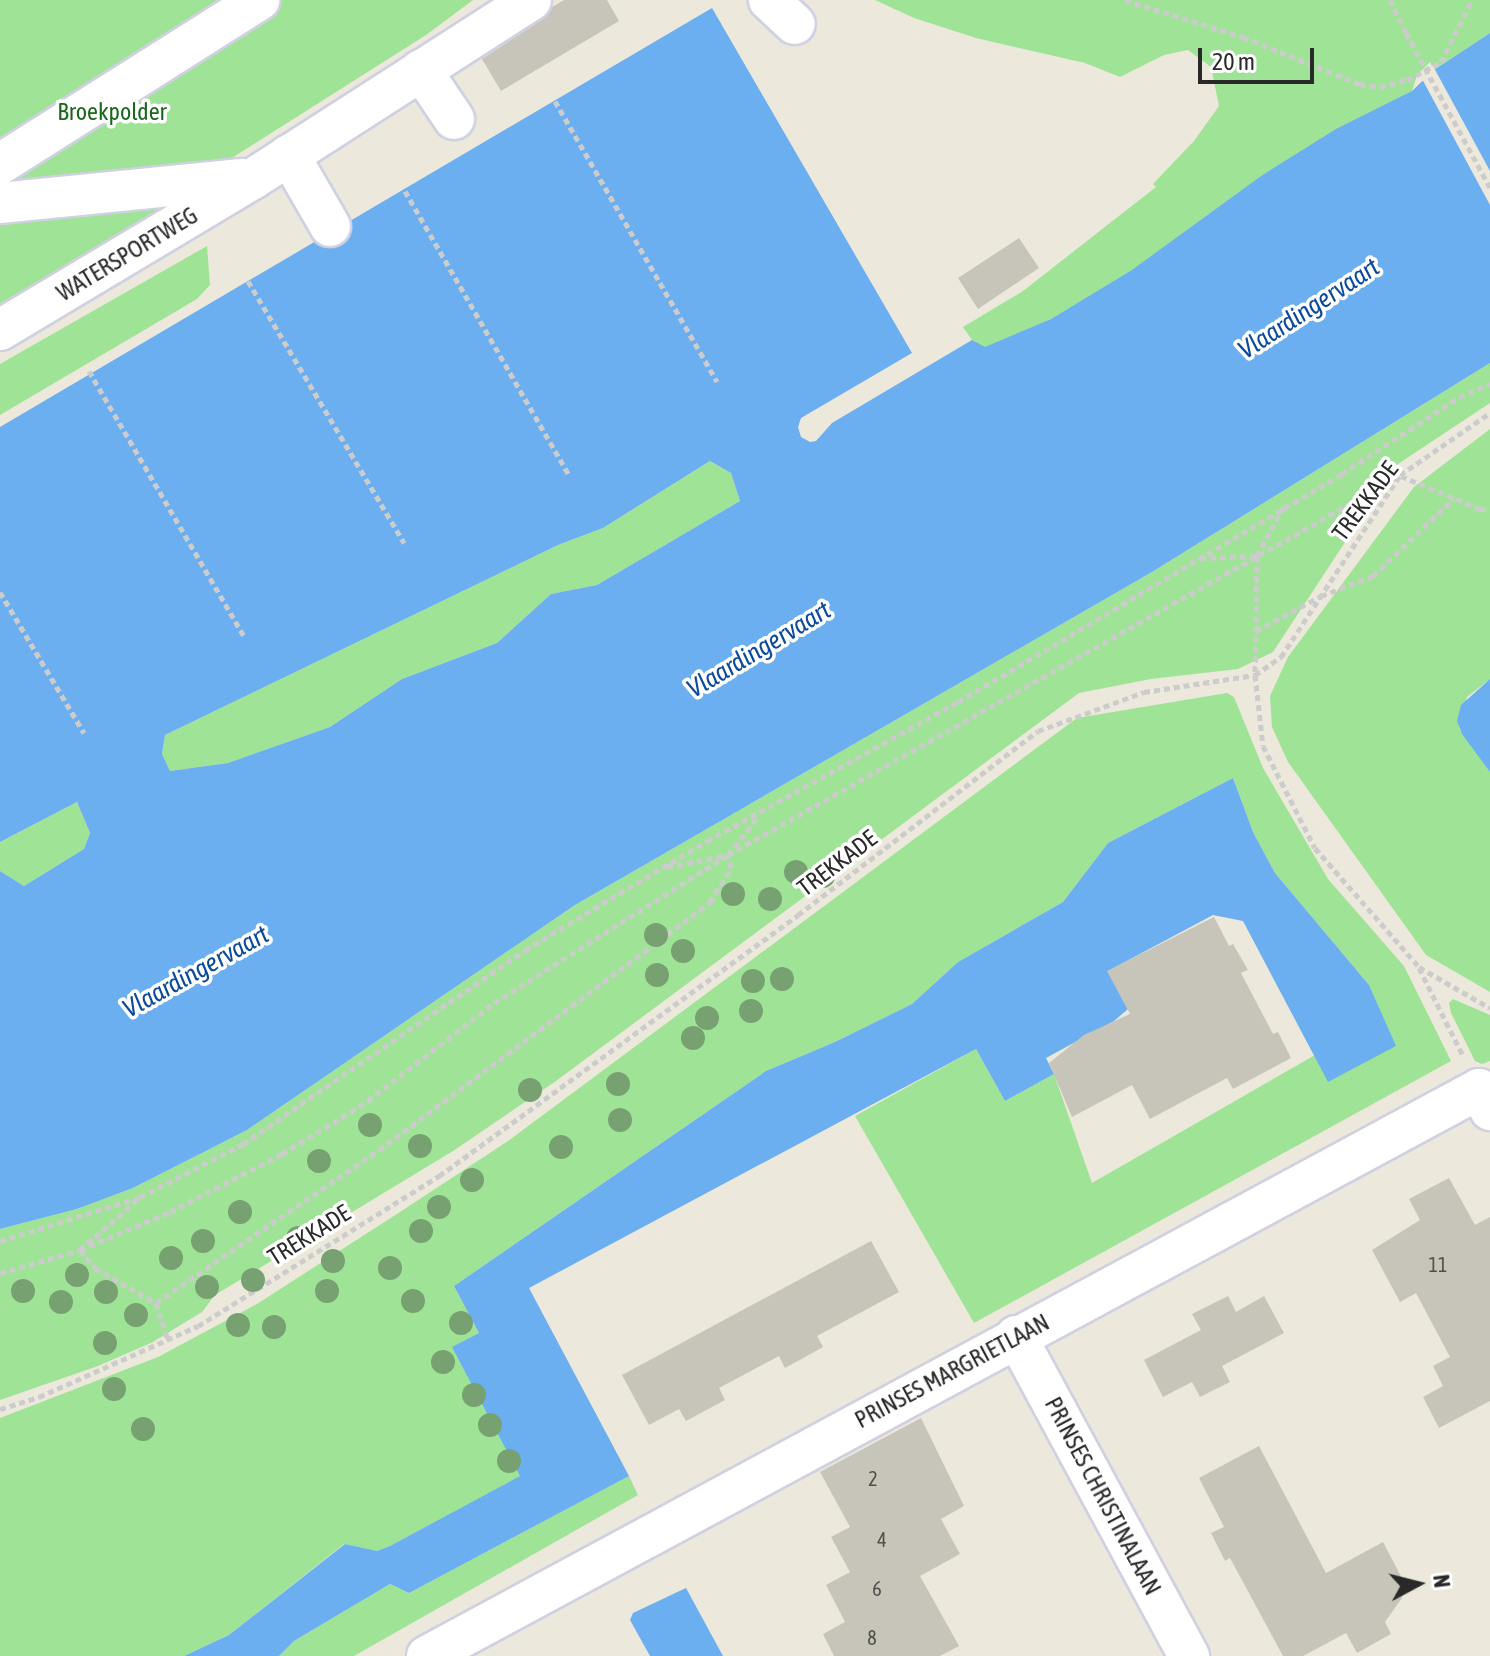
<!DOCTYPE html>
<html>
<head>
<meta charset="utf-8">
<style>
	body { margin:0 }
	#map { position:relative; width:1490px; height:1656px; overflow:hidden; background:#ece8db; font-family:"Asap Condensed",sans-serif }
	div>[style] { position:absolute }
	.green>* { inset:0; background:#9fe496 }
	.water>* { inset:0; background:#6baff0 }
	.pier>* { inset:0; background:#ece8db }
	.building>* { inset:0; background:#c7c5ba }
	.path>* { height:5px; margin-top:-2.5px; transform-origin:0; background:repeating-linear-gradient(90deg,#ccc 0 6px,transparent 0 10px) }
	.roads { filter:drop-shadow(2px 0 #d0d0e3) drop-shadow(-2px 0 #d0d0e3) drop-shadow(0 2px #d0d0e3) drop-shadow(0 -2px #d0d0e3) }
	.minor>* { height:40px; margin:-20px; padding:0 20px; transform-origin:20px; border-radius:20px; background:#fff }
	.path-bridge>* { height:5px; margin-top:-2.5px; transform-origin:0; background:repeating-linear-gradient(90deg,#ccc 0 6px,transparent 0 10px) }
	.trees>* { width:24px; height:24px; margin:-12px; border-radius:50%; background:#77a171 }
	span { translate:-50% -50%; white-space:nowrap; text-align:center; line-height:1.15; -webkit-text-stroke:7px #fff; paint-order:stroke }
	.number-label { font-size:20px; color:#50504d }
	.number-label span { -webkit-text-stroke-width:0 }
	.park-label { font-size:24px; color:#18671a }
	.street-label { font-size:24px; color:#292929 }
	.water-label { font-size:26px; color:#0b4a9b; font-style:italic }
	.north { position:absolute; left:1378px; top:1544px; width:80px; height:80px; -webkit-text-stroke:6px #fff; paint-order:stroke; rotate:83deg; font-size:22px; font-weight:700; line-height:32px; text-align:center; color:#292929 }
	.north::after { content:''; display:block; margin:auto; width:28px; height:36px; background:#292929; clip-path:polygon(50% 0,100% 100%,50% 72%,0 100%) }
	.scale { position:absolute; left:1198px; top:48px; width:116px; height:36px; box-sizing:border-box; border:4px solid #292929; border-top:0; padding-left:10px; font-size:24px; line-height:28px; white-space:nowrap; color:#292929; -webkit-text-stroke:6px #fff; paint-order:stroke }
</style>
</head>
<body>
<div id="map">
	<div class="green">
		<div style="clip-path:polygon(0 0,473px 0,426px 35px,235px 156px,213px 177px,0 314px)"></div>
		<div style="clip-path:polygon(875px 0,1490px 0,1490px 33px,1434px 70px,1430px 62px,1417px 75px,1412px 91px,1261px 176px,1132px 271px,1051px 319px,985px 348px,972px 340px,963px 327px,1023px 291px,1156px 187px,1153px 184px,1194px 141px,1219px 106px,1211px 67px,1188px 50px,1164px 55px,1120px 77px,1085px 63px,976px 38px,914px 18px)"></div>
		<div style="clip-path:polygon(207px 246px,210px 285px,197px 299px,0 415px,0 364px)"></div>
		<div style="clip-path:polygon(1490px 363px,1490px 403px,1395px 466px,1273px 652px,1238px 669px,1151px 679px,1079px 693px,556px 1081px,453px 1151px,215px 1295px,202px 1312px,153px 1342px,98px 1366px,0 1400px,0 1229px,77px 1209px,133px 1188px,247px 1130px,575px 905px,1152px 572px)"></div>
		<div style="clip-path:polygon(1490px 429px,1490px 679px,1467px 697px,1459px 728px,1490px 772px,1490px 992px,1426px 955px,1288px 762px,1272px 727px,1270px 696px,1288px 657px,1414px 487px)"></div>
		<div style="clip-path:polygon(710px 461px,731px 473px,740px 501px,597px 585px,551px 594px,497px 643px,402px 679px,330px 727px,228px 763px,170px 771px,162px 754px,165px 735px,558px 545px,603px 528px)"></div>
		<div style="clip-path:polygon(1227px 693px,1234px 697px,1263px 768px,1328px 879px,1404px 966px,1451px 1061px,974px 1323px,855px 1116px,976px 1049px,1005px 1101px,1054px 1074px,1092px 1183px,1315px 1055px,1329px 1082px,1369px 985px,1275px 873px,1253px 832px,1233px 778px,1108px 843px,1063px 902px,958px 962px,912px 1004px,835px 1042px,766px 1071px,454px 1286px,479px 1333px,453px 1347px,521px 1476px,390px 1546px,377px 1551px,344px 1544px,229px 1635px,184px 1656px,0 1656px,0 1418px,158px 1357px,257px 1304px,400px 1212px,508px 1141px,1077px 718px)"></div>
		<div style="clip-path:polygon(77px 802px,90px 833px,84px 849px,24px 886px,0 871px,0 842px)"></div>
		<div style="clip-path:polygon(1453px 999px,1490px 1015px,1490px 1061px,1482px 1064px,1475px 1061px,1451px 1013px,1449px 1003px)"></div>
		<div style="clip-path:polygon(629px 1476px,638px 1495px,354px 1656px,279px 1656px,294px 1641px,390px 1584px,409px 1593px)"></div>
	</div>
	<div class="water">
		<div style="clip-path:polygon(evenodd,712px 8px,912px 353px,801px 418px,798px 427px,801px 437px,810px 442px,816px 441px,832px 423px,972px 340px,985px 347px,1051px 319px,1132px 270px,1261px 176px,1336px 129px,1412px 91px,1434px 70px,1490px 33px,1490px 363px,1152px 572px,575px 905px,247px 1130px,133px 1188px,77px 1209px,0 1229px,0 871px,24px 886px,84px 849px,90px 833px,77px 802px,0 842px,0 427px,712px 8px,710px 461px,731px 473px,740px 501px,597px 585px,551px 594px,497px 643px,402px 679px,330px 727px,228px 763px,170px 771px,162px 754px,165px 735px,558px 545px,603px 528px,710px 461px)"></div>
		<div style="clip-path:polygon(1490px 679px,1490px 772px,1462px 734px,1457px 721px,1461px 705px)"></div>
		<div style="clip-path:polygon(1233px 778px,1253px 832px,1275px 873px,1369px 985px,1396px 1046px,1328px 1082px,1243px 921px,1213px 915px,1108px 971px,1128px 1009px,1114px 1021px,1046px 1058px,1054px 1074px,1005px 1101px,976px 1049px,529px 1288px,629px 1476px,409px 1593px,390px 1584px,294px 1641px,279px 1656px,184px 1656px,229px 1635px,345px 1544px,377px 1551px,390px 1546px,520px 1476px,452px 1347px,479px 1333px,454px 1286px,766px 1071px,835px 1042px,912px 1004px,958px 962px,1063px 902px,1108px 843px)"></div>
		<div style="clip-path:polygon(686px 1588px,723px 1656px,650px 1656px,630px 1620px,633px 1613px)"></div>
	</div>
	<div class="pier">
		<div style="clip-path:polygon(1433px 66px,1490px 171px,1490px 205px,1421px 77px)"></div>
	</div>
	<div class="building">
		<div style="clip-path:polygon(564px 0,607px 0,619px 21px,501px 91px,482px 59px,543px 19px,552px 7px)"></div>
		<div style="clip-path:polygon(1019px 238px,1039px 268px,978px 309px,958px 278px)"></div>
		<div style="clip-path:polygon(1214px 917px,1229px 946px,1233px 944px,1248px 970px,1241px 973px,1273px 1034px,1278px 1032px,1291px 1058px,1233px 1089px,1227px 1078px,1150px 1119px,1132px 1085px,1072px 1117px,1049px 1063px,1084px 1035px,1130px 1014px,1107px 971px)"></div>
		<div style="clip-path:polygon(1449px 1178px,1475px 1225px,1490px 1217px,1490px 1401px,1439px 1428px,1423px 1397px,1443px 1386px,1433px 1366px,1450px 1357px,1416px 1293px,1400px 1302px,1372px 1250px,1420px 1220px,1409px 1199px)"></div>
		<div style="clip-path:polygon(871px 1241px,899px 1292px,817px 1336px,823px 1347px,805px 1357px,785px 1368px,779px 1356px,719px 1388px,725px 1400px,686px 1421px,679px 1409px,649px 1425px,622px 1375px)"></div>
		<div style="clip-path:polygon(1228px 1296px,1236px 1312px,1264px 1296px,1284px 1333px,1222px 1366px,1230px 1382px,1200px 1397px,1192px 1382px,1163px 1397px,1144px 1360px,1201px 1330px,1192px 1314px)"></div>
		<div style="clip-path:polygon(921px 1418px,964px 1506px,941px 1519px,960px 1554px,920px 1576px,959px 1646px,940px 1656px,834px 1656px,823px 1634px,845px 1622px,826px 1585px,850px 1572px,831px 1537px,850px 1527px,820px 1472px)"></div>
		<div style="clip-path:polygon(1259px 1446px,1326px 1573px,1383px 1542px,1404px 1582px,1402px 1598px,1385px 1622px,1391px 1634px,1357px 1653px,1346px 1633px,1303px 1656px,1283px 1656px,1230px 1558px,1225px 1561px,1211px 1533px,1224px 1527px,1199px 1478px)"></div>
	</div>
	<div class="path">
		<div style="left:1125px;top:0;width:124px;rotate:17.4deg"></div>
		<div style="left:1243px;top:37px;width:126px;rotate:21.9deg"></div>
		<div style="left:1360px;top:84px;width:20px;rotate:9deg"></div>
		<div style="left:1380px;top:87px;width:28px;rotate:-15deg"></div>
		<div style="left:1407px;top:80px;width:38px;rotate:-28deg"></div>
		<div style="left:1441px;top:62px;width:69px;rotate:-63.4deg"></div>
		<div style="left:1390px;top:0;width:37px;rotate:64deg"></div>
		<div style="left:555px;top:101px;width:324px;rotate:60deg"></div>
		<div style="left:405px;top:191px;width:328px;rotate:60deg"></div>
		<div style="left:248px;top:281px;width:305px;rotate:59.2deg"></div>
		<div style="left:89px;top:371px;width:307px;rotate:59.7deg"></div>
		<div style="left:1401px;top:476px;width:86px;rotate:22.7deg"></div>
		<div style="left:1480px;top:509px;width:10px"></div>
		<div style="left:1257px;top:556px;width:119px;rotate:91deg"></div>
		<div style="left:1255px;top:675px;width:71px;rotate:83.6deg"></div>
		<div style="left:1263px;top:746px;width:114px;rotate:63deg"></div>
		<div style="left:1315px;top:848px;width:158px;rotate:48.8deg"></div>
		<div style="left:1419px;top:967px;width:82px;rotate:30deg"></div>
		<div style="left:1200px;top:558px;width:57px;rotate:-2deg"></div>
		<div style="left:1257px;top:556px;width:57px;rotate:-61.6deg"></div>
		<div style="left:0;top:592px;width:164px;rotate:59.2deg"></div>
		<div style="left:1256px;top:631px;width:74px;rotate:-28.3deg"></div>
		<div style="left:1321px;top:596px;width:56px;rotate:-21deg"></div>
		<div style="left:1373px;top:576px;width:112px;rotate:-43.9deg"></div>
		<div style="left:667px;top:867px;width:58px;rotate:-10.9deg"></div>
		<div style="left:1419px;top:968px;width:98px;rotate:63.4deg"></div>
		<div style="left:0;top:1241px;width:147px;rotate:-17.4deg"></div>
		<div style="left:140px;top:1197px;width:116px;rotate:-27.2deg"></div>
		<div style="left:243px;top:1144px;width:342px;rotate:-34.5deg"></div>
		<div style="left:525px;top:950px;width:212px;rotate:-30.9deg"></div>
		<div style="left:707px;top:841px;width:287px;rotate:-29deg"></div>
		<div style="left:958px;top:702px;width:447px;rotate:-30.7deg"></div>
		<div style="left:1342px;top:474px;width:140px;rotate:-33.3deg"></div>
		<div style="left:1459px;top:397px;width:34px;rotate:-23deg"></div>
		<div style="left:80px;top:1250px;width:98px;rotate:-22.9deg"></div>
		<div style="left:170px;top:1212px;width:126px;rotate:-27.4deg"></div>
		<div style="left:282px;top:1154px;width:101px;rotate:-31.6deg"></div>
		<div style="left:368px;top:1101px;width:160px;rotate:-37.9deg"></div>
		<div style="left:494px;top:1003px;width:277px;rotate:-32.3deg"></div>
		<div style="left:728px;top:855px;width:771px;rotate:-29.46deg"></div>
		<div style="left:80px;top:1250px;width:23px;rotate:50deg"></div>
		<div style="left:95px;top:1268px;width:70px;rotate:29.8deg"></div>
		<div style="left:156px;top:1303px;width:38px;rotate:72deg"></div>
		<div style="left:0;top:1273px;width:83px;rotate:-16deg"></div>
		<div style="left:80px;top:1250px;width:76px;rotate:-41.3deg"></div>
		<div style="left:156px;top:1303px;width:270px;rotate:-34.5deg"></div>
		<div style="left:379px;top:1150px;width:414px;rotate:-36.8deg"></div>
		<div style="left:710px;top:902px;width:40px;rotate:-58deg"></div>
		<div style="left:731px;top:868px;width:13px;rotate:-103deg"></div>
		<div style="left:728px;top:855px;width:50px;rotate:-51.5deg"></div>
		<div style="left:0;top:1409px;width:41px;rotate:-17.1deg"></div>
		<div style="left:39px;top:1397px;width:174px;rotate:-24.1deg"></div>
		<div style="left:198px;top:1326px;width:284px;rotate:-31.9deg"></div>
		<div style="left:439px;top:1176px;width:444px;rotate:-36deg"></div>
		<div style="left:798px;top:915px;width:302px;rotate:-37.5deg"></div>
		<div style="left:1038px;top:731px;width:113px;rotate:-20.2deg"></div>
		<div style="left:1144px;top:692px;width:112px;rotate:-8.7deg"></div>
		<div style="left:1255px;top:675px;width:32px;rotate:-35deg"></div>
		<div style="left:1281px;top:657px;width:217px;rotate:-56.8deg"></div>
		<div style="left:1400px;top:475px;width:109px;rotate:-34.6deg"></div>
	</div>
	<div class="roads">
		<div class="minor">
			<div style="left:769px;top:0;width:35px;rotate:43deg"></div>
			<div style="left:421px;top:70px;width:59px;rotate:56deg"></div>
			<div style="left:289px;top:155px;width:82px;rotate:60deg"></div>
			<div style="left:0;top:164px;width:307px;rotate:-32.3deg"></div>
			<div style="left:0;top:203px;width:243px;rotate:-5.7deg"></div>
			<div style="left:0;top:330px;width:296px;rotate:-30.9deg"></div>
			<div style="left:254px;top:178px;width:329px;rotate:-32.7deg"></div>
			<div style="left:1016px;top:1336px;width:364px;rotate:61.6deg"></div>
			<div style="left:427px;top:1656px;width:1195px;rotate:-28.32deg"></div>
			<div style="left:1479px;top:1089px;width:24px;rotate:62deg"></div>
		</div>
	</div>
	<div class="path-bridge">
		<div style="left:1406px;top:33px;width:176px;rotate:61.5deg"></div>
	</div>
	<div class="trees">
		<div style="left:796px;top:872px"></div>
		<div style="left:823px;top:876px"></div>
		<div style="left:733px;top:894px"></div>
		<div style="left:770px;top:899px"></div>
		<div style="left:656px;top:935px"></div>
		<div style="left:683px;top:951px"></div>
		<div style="left:657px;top:975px"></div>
		<div style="left:782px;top:979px"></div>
		<div style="left:753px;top:981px"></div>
		<div style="left:751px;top:1011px"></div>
		<div style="left:707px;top:1018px"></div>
		<div style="left:693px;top:1038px"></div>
		<div style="left:618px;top:1084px"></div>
		<div style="left:530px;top:1090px"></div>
		<div style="left:620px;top:1120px"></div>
		<div style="left:370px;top:1125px"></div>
		<div style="left:420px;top:1146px"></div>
		<div style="left:561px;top:1147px"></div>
		<div style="left:319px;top:1161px"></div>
		<div style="left:472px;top:1180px"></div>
		<div style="left:439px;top:1207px"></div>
		<div style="left:240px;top:1212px"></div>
		<div style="left:421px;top:1231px"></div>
		<div style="left:298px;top:1238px"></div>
		<div style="left:203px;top:1241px"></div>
		<div style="left:171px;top:1258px"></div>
		<div style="left:333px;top:1261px"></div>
		<div style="left:390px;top:1268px"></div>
		<div style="left:77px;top:1275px"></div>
		<div style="left:253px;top:1280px"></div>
		<div style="left:207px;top:1287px"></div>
		<div style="left:23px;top:1291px"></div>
		<div style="left:327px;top:1291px"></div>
		<div style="left:106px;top:1292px"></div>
		<div style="left:413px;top:1301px"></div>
		<div style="left:61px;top:1302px"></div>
		<div style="left:136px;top:1315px"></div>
		<div style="left:461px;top:1323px"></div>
		<div style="left:238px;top:1325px"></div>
		<div style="left:274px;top:1327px"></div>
		<div style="left:105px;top:1343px"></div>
		<div style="left:443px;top:1362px"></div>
		<div style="left:114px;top:1389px"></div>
		<div style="left:474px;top:1395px"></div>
		<div style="left:490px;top:1425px"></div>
		<div style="left:143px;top:1429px"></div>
		<div style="left:509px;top:1461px"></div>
	</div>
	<div class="number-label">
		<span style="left:1438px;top:1264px">11</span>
		<span style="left:873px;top:1478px">2</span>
		<span style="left:882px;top:1539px">4</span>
		<span style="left:877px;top:1588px">6</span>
		<span style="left:872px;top:1637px">8</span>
	</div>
	<div class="park-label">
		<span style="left:112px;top:112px">Broekpolder</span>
	</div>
	<div class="street-label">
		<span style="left:127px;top:254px;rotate:-31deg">WATERSPORTWEG</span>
		<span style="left:1365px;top:501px;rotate:-53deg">TREKKADE</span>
		<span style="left:837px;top:863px;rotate:-37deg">TREKKADE</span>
		<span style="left:309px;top:1235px;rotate:-32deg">TREKKADE</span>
		<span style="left:952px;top:1371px;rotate:-28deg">PRINSES MARGRIETLAAN</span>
		<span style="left:1103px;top:1496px;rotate:62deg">PRINSES CHRISTINALAAN</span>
	</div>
	<div class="water-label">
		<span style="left:1309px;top:309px;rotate:-33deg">Vlaardingervaart</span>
		<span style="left:759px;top:650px;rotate:-31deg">Vlaardingervaart</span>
		<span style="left:196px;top:972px;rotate:-29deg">Vlaardingervaart</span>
	</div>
	<div class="north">N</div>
	<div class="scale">20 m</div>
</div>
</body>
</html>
